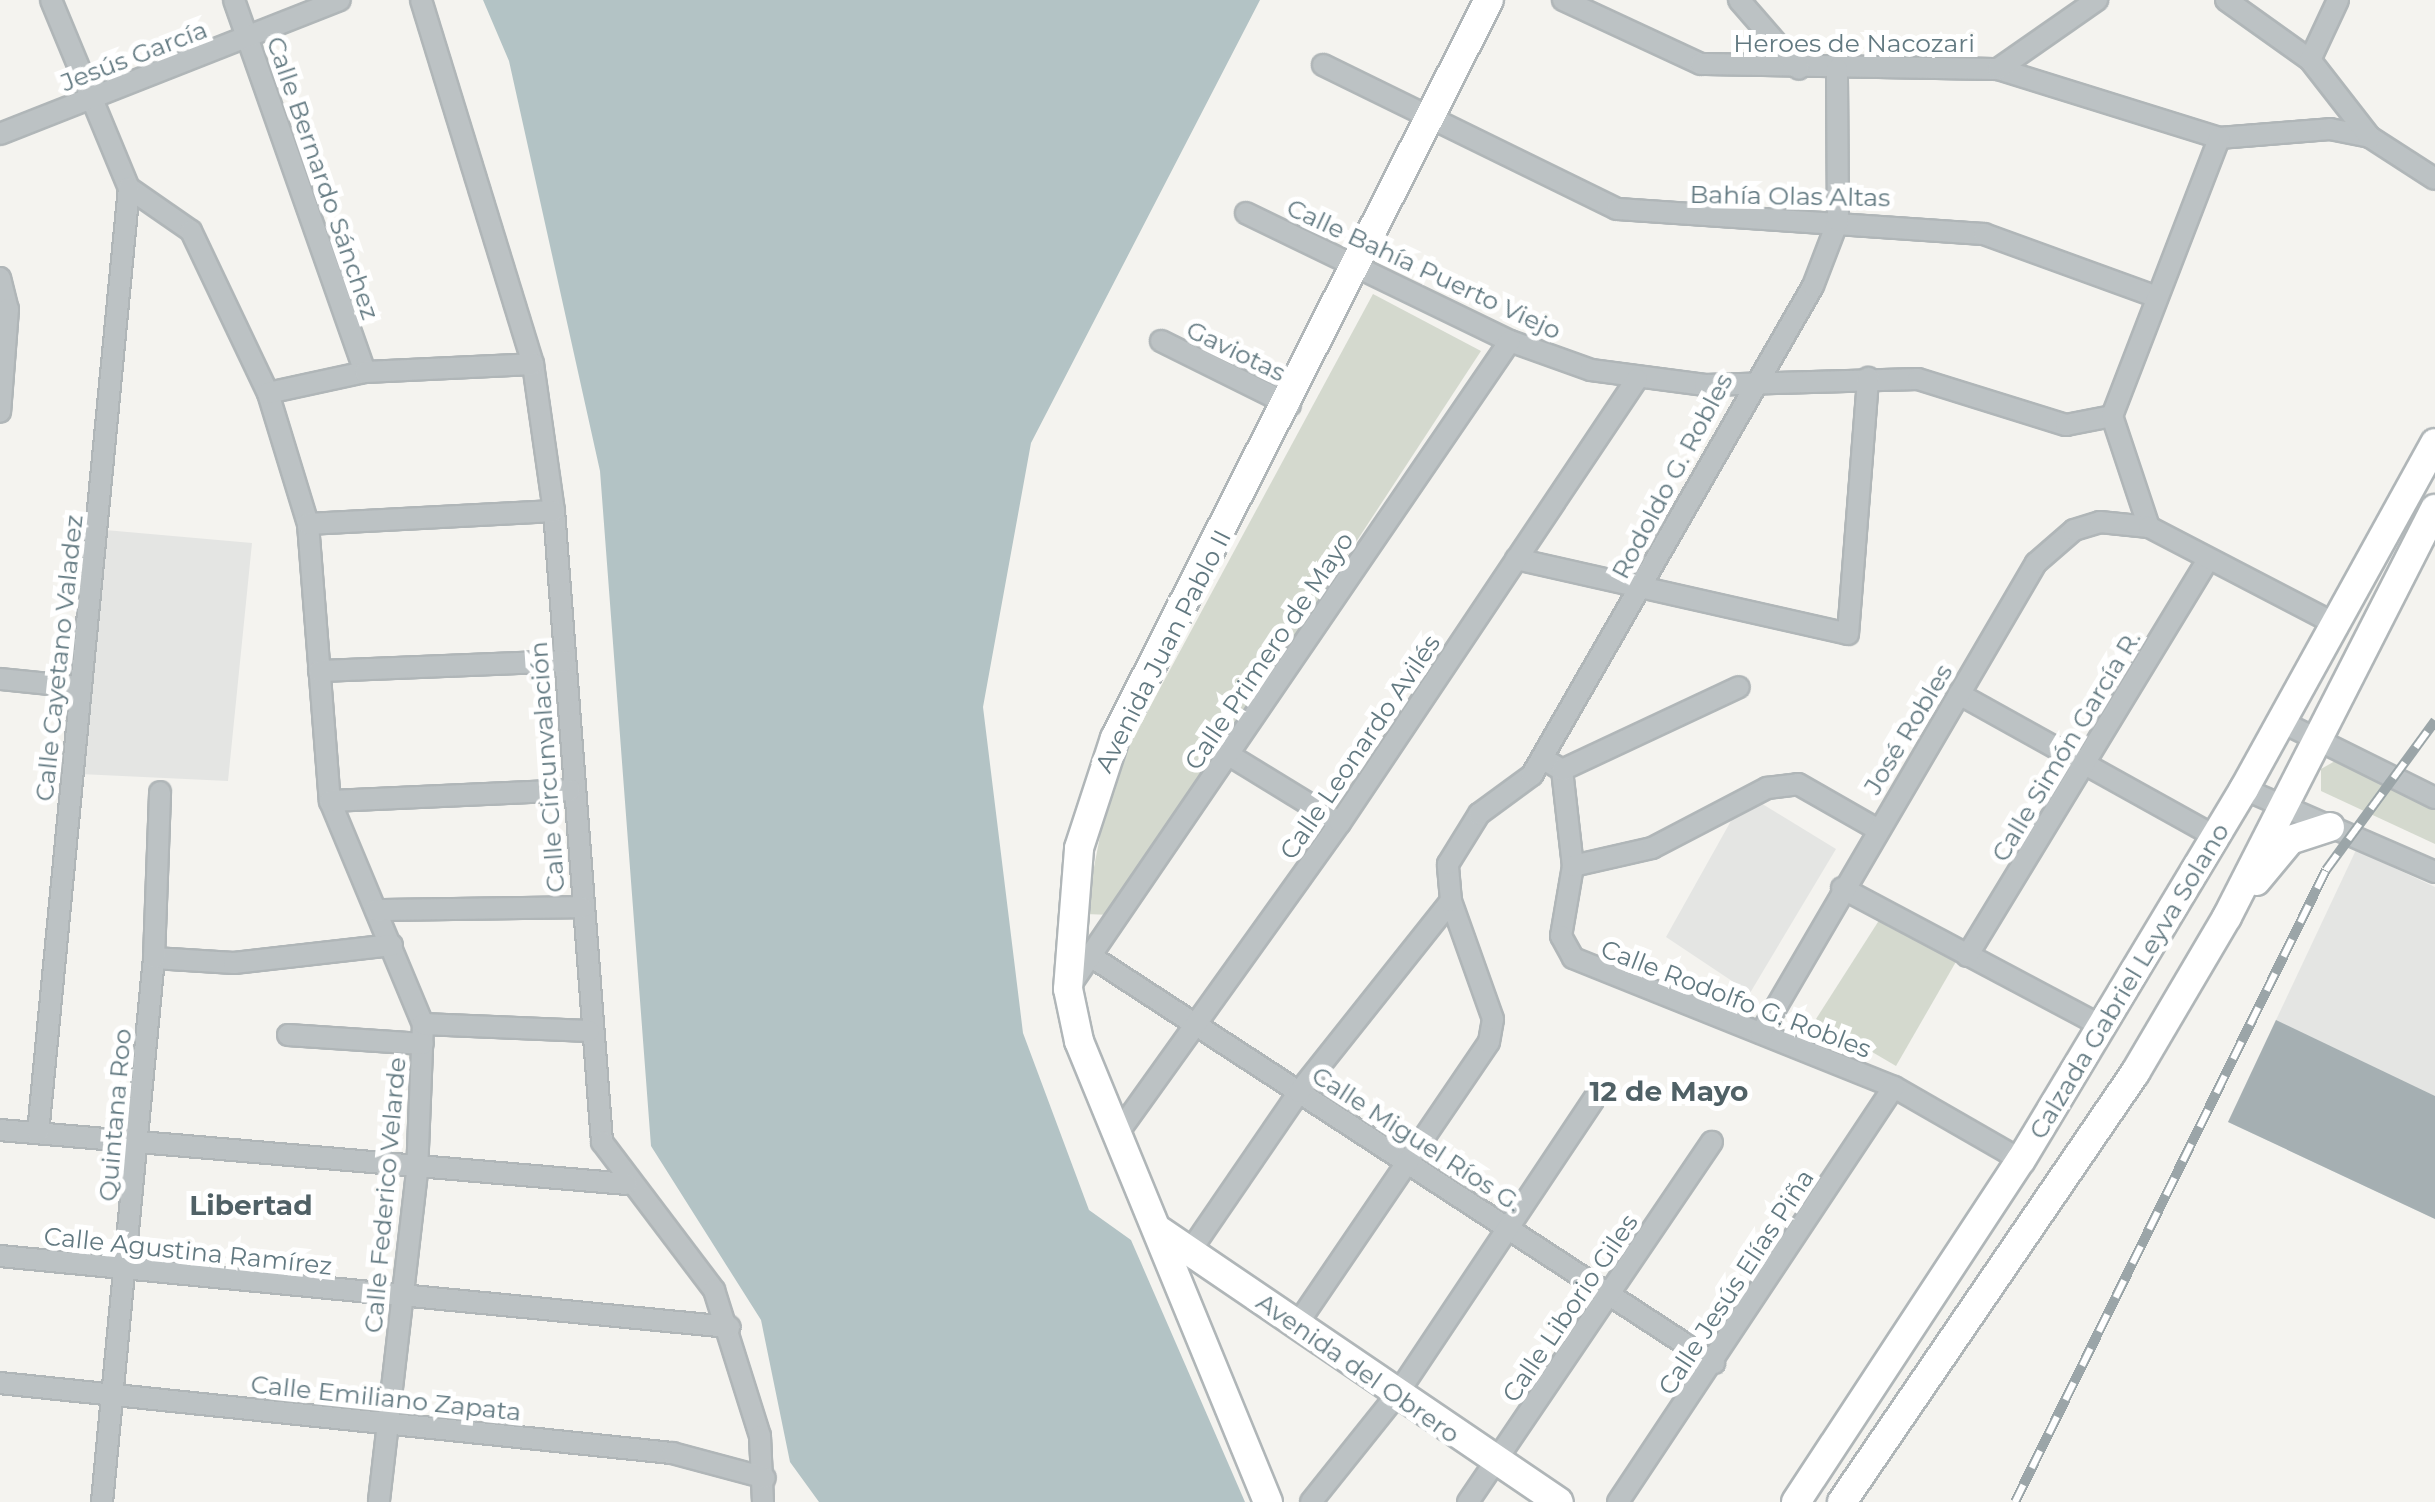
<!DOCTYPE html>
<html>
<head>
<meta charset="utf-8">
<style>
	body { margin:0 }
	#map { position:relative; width:2435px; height:1502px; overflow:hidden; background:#f4f3ef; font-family:Montserrat,sans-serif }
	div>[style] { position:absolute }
	.built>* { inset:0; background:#e4e5e3 }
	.green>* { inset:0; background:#d4d9ce }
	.water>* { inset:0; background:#b3c3c5 }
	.building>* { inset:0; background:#a5afb2 }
	.roads { filter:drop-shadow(2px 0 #b0b6b8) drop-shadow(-2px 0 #b0b6b8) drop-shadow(0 2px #b0b6b8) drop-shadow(0 -2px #b0b6b8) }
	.minor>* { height:20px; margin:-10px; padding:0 10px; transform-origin:10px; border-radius:10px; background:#bcc2c4 }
	.major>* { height:28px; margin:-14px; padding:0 14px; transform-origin:14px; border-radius:14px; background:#fff }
	.rail>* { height:10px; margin-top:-5px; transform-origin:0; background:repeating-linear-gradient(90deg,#fff 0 19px,#9ba5a8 0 38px); box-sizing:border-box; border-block:2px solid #9ba5a8 }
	span { translate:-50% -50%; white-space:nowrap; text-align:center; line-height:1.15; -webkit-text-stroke:10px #fff; paint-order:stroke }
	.street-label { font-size:25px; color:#627981 }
	.neighbourhood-label { font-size:28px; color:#506166; font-weight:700 }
</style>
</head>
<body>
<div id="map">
	<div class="built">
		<div style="clip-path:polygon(105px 530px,252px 543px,228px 781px,80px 774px)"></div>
		<div style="clip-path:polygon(1746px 794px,1836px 849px,1750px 993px,1666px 937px)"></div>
		<div style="clip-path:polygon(2356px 850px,2435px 887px,2435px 1219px,2228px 1122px)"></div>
	</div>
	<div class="green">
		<div style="clip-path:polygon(1373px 294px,1481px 351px,1112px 915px,1085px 914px,1111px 779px)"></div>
		<div style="clip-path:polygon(2335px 761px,2435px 810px,2435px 844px,2321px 791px,2321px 769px)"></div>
		<div style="clip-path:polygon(1885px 911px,1961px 953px,1896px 1066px,1816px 1019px)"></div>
	</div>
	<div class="water">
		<div style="clip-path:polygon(483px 0,1260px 0,1031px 443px,983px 707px,1023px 1033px,1089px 1210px,1131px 1240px,1245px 1502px,819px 1502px,790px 1462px,761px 1320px,651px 1146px,600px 471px,509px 61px)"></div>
	</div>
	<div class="building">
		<div style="clip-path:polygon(2276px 1020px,2435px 1096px,2435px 1219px,2228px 1122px)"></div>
	</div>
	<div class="roads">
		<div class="minor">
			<div style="left:51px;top:0;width:204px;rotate:67.5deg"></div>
			<div style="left:234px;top:0;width:394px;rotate:70.6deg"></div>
			<div style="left:421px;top:0;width:381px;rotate:72.9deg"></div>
			<div style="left:533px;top:364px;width:148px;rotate:81.9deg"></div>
			<div style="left:554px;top:511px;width:633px;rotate:85.65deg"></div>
			<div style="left:602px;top:1142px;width:186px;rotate:52.9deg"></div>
			<div style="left:714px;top:1290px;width:153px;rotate:72.5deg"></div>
			<div style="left:760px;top:1436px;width:66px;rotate:87.4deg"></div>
			<div style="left:1563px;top:0;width:152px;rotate:24.9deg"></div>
			<div style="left:1701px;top:64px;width:297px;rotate:1deg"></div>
			<div style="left:1998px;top:69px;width:232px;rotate:17.3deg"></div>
			<div style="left:2219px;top:138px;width:111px;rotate:-4.6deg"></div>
			<div style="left:2330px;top:129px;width:41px;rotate:11.3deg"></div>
			<div style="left:2370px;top:137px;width:77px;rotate:32.9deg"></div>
			<div style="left:1739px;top:0;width:91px;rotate:49deg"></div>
			<div style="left:2226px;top:0;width:103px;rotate:35.5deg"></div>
			<div style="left:2310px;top:60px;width:98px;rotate:52.1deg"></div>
			<div style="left:2310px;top:60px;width:66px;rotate:-65deg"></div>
			<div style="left:1323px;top:65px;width:327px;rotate:26.1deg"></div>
			<div style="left:1617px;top:209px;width:368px;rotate:3.9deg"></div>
			<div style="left:1984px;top:234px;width:184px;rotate:20deg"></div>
			<div style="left:1998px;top:69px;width:121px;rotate:-34.9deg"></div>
			<div style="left:0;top:134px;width:365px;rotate:-21.5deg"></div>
			<div style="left:129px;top:188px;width:75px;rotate:34.7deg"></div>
			<div style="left:191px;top:231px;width:179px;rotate:64.6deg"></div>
			<div style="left:268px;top:393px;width:137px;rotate:73deg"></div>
			<div style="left:308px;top:524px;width:278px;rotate:85.5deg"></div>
			<div style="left:330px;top:801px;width:242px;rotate:67.4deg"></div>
			<div style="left:423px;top:1024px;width:148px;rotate:92.3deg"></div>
			<div style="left:417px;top:1172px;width:332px;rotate:96.6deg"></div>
			<div style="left:1246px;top:213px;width:293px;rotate:25.9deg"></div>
			<div style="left:1510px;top:341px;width:86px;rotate:19.7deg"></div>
			<div style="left:1591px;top:370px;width:115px;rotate:7.5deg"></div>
			<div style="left:1705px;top:385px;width:213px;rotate:-1.6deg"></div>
			<div style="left:1918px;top:379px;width:155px;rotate:17.3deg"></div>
			<div style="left:2066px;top:425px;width:47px;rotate:-11.1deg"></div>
			<div style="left:2112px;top:416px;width:117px;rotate:71.6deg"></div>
			<div style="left:0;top:278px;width:32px;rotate:76deg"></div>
			<div style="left:8px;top:309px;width:103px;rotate:94.4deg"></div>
			<div style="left:1161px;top:341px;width:144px;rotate:26.4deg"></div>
			<div style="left:268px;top:393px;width:99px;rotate:-12.2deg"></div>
			<div style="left:365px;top:372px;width:168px;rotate:-2.7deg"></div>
			<div style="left:2112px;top:416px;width:298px;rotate:-68.9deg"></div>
			<div style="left:308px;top:524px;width:246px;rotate:-3deg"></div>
			<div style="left:1516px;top:559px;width:340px;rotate:12.7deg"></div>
			<div style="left:1848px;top:634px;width:257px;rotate:-85.5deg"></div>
			<div style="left:319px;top:671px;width:245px;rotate:-2.3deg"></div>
			<div style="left:0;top:679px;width:79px;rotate:5.8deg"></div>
			<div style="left:1959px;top:694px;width:294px;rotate:29.1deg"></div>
			<div style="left:2280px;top:721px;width:173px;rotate:26.4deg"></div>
			<div style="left:1229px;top:755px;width:130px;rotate:31.5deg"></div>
			<div style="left:1542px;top:758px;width:23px;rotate:31deg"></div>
			<div style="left:1562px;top:770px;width:97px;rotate:83.5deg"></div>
			<div style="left:1573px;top:866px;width:71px;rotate:99.7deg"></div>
			<div style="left:1561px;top:936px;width:25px;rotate:61deg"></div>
			<div style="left:1573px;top:958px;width:346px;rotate:21.9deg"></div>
			<div style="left:1894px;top:1087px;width:146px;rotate:29.9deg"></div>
			<div style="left:1562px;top:770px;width:195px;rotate:-25.1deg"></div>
			<div style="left:2244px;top:789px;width:208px;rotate:23.5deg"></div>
			<div style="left:330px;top:801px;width:240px;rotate:-2.6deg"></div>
			<div style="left:1573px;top:866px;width:81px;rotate:-12.8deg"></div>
			<div style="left:1652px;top:848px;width:130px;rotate:-27.6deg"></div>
			<div style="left:1767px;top:788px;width:31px;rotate:-7deg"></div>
			<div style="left:1798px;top:784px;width:91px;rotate:29.7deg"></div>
			<div style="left:1842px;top:888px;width:292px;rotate:28deg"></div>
			<div style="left:376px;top:910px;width:206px;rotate:-0.8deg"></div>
			<div style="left:1967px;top:956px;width:462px;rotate:-58.7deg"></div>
			<div style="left:1092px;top:957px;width:743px;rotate:33.13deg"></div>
			<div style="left:154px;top:958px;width:80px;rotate:3.6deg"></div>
			<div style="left:234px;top:963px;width:159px;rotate:-6.5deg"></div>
			<div style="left:1069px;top:987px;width:782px;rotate:-55.68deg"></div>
			<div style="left:423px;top:1024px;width:166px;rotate:2.4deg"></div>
			<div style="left:1761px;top:1033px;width:545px;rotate:-59.67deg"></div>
			<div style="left:2036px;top:563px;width:50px;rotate:-41deg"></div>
			<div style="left:2074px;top:530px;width:27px;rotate:-17deg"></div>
			<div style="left:2100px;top:522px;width:49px;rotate:5.8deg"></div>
			<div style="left:2149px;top:527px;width:212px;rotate:27.5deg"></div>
			<div style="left:288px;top:1035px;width:135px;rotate:3.8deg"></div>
			<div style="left:0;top:1130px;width:629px;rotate:4.92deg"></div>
			<div style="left:38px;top:1133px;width:949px;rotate:-84.5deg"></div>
			<div style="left:1115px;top:1137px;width:386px;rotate:-54.4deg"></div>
			<div style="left:1340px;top:823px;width:534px;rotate:-56.22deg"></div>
			<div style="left:0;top:1256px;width:733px;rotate:5.56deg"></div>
			<div style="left:1184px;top:1260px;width:204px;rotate:-55.6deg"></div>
			<div style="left:1299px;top:1092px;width:244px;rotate:-51.5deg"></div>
			<div style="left:1296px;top:1326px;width:343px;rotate:-55.8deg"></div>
			<div style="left:1489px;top:1042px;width:23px;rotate:-80deg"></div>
			<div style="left:1493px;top:1019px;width:125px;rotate:-109.6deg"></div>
			<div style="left:1451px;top:901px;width:37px;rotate:-95deg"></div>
			<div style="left:1448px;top:864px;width:59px;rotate:-58.2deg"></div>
			<div style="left:1479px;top:814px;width:66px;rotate:-36.3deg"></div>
			<div style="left:1532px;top:775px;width:564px;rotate:-60.12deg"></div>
			<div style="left:1813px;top:286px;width:70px;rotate:-69deg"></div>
			<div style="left:1838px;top:221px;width:152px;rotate:-90.4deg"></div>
			<div style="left:0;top:1383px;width:676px;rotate:5.95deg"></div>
			<div style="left:672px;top:1453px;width:96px;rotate:15deg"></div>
			<div style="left:102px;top:1502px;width:546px;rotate:-84.54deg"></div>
			<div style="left:154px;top:958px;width:166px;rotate:-87.9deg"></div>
			<div style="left:1311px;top:1502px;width:136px;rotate:-51.3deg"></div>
			<div style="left:1396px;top:1396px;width:358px;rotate:-56.3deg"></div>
			<div style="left:1468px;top:1502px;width:435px;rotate:-55.9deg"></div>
			<div style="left:1618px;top:1502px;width:498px;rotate:-56.4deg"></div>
		</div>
		<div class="major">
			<div style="left:2256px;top:881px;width:53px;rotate:-50.3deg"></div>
			<div style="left:2290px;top:840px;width:42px;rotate:-18deg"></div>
			<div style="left:1160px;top:1231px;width:482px;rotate:34.2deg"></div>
			<div style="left:1268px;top:1502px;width:498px;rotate:-112.3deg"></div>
			<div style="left:1079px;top:1041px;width:53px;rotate:-101.9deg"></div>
			<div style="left:1068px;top:989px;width:141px;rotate:-85.5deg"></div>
			<div style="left:1079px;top:848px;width:116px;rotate:-71.9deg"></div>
			<div style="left:1115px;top:738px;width:827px;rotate:-63.13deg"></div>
			<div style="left:1796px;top:1502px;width:409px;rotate:-56.7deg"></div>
			<div style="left:2021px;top:1160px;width:433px;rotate:-59deg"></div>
			<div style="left:2244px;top:789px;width:395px;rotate:-61.1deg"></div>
			<div style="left:1842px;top:1502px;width:520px;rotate:-55.67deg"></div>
			<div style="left:2135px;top:1073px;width:181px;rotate:-59.5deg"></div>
			<div style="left:2227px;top:917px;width:458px;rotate:-63deg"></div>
		</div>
	</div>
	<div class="rail">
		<div style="left:2015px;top:1502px;width:704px;rotate:-63.8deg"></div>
		<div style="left:2326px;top:870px;width:185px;rotate:-53.8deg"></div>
	</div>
	<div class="street-label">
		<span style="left:1854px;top:43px">Heroes de Nacozari</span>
		<span style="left:134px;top:56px;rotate:-21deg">Jesús García</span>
		<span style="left:323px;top:178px;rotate:71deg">Calle Bernardo Sánchez</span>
		<span style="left:1790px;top:196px;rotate:1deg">Bahía Olas Altas</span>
		<span style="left:1424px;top:269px;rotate:25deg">Calle Bahía Puerto Viejo</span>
		<span style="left:1236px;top:351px;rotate:26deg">Gaviotas</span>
		<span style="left:1672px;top:476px;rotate:-62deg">Rodoldo G. Robles</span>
		<span style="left:1163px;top:651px;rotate:-63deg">Avenida Juan Pablo II</span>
		<span style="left:1269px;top:651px;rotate:-56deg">Calle Primero de Mayo</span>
		<span style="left:59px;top:658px;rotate:-84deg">Calle Cayetano Valadez</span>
		<span style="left:1908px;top:729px;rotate:-59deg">José Robles</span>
		<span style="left:2066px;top:746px;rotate:-59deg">Calle Simón García R.</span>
		<span style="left:1360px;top:747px;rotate:-56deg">Calle Leonardo Avilés</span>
		<span style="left:547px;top:767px;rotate:-94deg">Calle Circunvalación</span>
		<span style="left:2129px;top:981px;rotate:-59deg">Calzada Gabriel Leyva Solano</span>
		<span style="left:1736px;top:999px;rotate:21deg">Calle Rodolfo G. Robles</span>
		<span style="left:115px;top:1115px;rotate:-85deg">Quintana Roo</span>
		<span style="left:1417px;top:1139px;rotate:33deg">Calle Miguel Ríos G.</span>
		<span style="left:385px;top:1195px;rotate:-85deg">Calle Federico Velarde</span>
		<span style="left:188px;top:1251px;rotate:6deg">Calle Agustina Ramírez</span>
		<span style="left:1736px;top:1282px;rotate:-57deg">Calle Jesús Elías Piña</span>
		<span style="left:1570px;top:1308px;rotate:-56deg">Calle Liborio Giles</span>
		<span style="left:1358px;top:1368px;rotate:35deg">Avenida del Obrero</span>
		<span style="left:386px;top:1398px;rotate:6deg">Calle Emiliano Zapata</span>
	</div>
	<div class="neighbourhood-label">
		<span style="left:1669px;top:1091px">12 de Mayo</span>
		<span style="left:251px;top:1205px">Libertad</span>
	</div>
</div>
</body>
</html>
